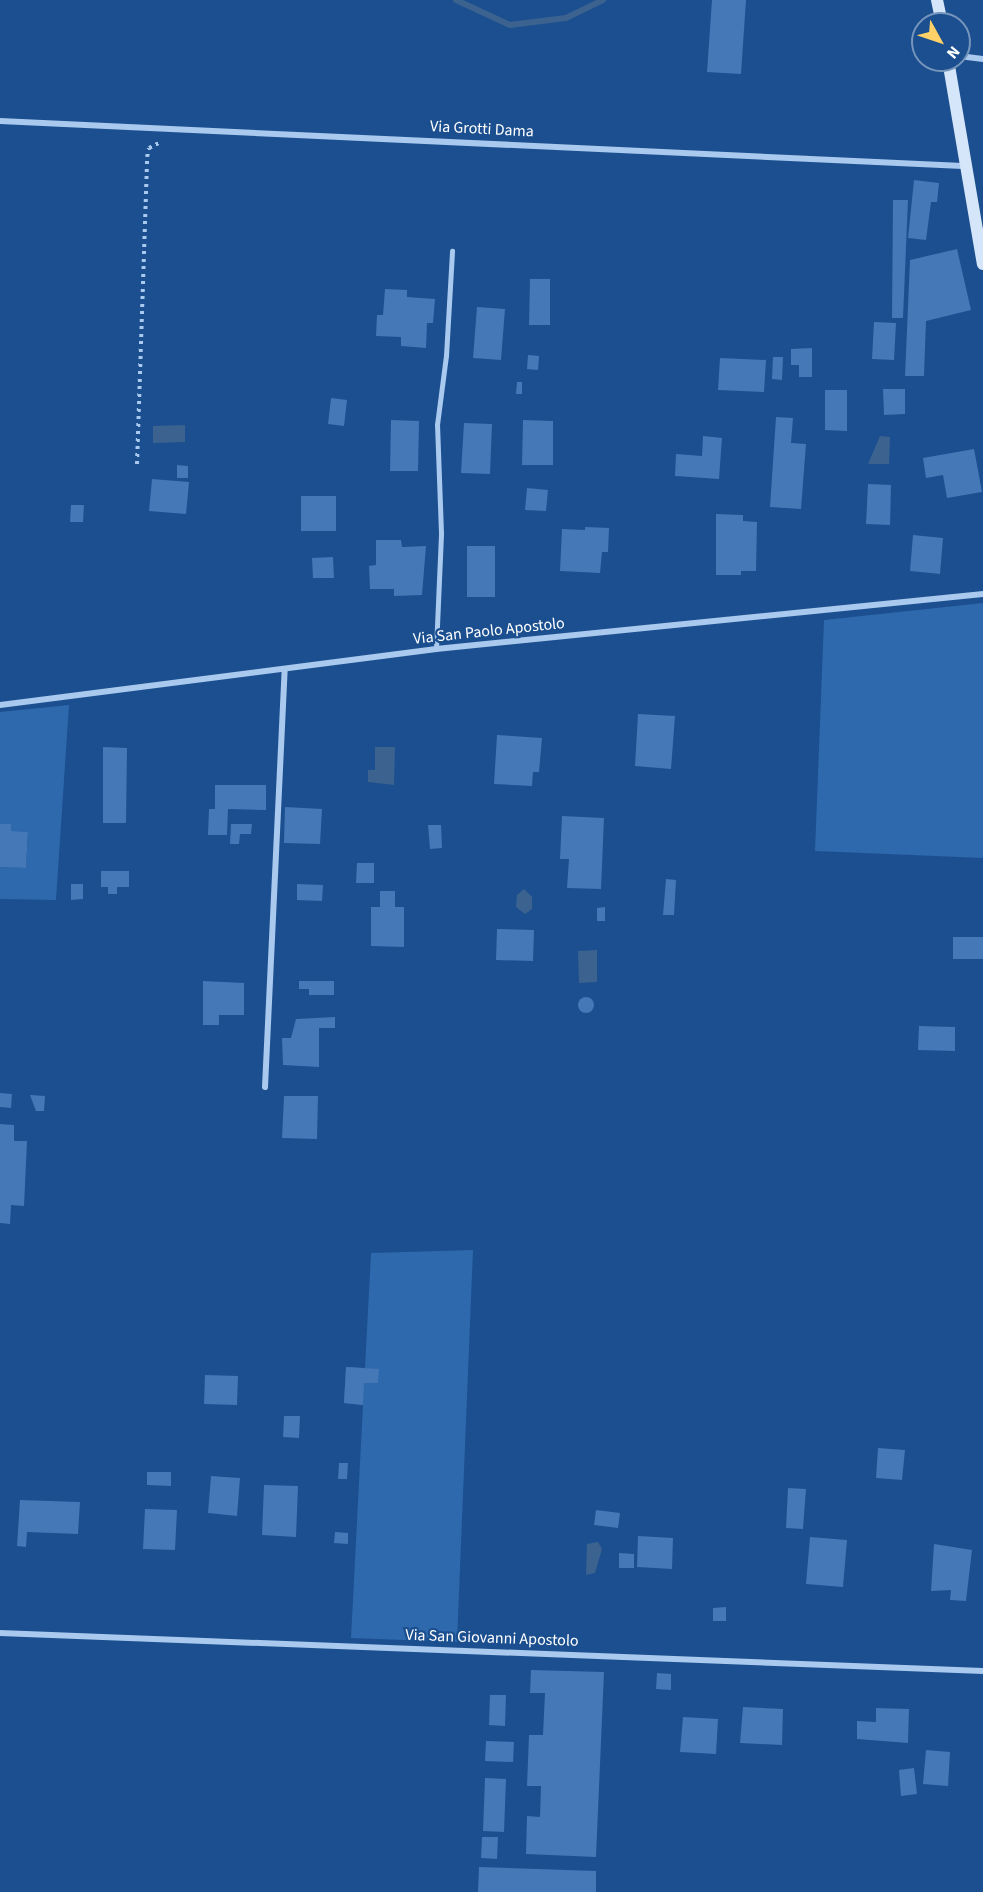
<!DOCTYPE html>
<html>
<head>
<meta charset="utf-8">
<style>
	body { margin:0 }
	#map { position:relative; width:983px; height:1892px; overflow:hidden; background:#1b4f8f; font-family:"Source Sans 3",sans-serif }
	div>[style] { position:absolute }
	.green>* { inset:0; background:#2e69ad }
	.water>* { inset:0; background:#3c6290 }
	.stream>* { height:6px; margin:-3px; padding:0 3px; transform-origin:3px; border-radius:3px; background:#3c6290 }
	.building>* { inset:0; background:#4478b7 }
	.round { border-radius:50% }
	.path>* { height:4px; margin-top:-2px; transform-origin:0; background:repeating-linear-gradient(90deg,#a9c9ee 0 3px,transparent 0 7.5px) }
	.lane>* { height:4.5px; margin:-2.25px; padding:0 2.25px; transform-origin:2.25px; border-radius:2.25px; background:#a9c9ee }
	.street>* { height:6px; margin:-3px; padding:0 3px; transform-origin:3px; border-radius:3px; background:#a9c9ee }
	.secondary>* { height:12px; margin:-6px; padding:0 6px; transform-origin:6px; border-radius:6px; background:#d6e6fa }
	span { translate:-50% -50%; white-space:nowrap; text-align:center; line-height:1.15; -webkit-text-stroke:4.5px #1b4f8f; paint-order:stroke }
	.street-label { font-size:16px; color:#fff }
	.north { position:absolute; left:911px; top:12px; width:60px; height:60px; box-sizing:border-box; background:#1b4f8f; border:2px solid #7695bc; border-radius:50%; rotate:130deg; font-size:16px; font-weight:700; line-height:24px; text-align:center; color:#fff }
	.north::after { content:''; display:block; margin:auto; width:21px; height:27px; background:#ffd166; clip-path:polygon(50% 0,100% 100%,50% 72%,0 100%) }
</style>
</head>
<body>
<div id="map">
	<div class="green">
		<div style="clip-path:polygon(983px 603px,983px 858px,815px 851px,824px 620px)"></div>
		<div style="clip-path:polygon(69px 705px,56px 900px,0 899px,0 867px,26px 868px,28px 832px,0 831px,0 712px)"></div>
		<div style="clip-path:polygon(473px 1250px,457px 1642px,351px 1638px,363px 1405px,344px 1403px,346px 1367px,365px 1368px,371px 1253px)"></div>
	</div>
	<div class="water">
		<div style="clip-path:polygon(185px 425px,185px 442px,153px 443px,153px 426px)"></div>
		<div style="clip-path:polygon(880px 436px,890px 437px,889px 464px,868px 464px)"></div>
		<div style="clip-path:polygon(375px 747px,395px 747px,394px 785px,368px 782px,368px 770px,375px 770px)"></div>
		<div style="clip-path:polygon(524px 889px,532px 897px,532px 909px,525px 914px,516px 907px,517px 895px)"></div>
		<div style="clip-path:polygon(597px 950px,597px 982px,579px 983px,578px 951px)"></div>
		<div style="clip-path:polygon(598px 1542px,602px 1549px,595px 1573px,586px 1575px,587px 1544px)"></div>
	</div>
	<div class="stream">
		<div style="left:456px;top:0;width:60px;rotate:24.8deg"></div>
		<div style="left:510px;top:25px;width:56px;rotate:-7.1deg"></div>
		<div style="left:566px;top:18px;width:41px;rotate:-25.9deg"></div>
	</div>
	<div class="building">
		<div style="clip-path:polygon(712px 0,746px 0,741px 74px,707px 72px)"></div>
		<div style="clip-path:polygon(914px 180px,939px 183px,937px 202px,931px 202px,926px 240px,908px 238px)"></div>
		<div style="clip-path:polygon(893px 200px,908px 200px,903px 318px,892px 318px)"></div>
		<div style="clip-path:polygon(957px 249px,971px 310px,926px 321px,924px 376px,905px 376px,910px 260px)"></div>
		<div style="clip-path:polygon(530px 279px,550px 279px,550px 325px,529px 325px)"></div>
		<div style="clip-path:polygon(385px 289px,407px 290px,407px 297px,435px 299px,433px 323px,427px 323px,426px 348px,401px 346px,401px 337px,376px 336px,377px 315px,383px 315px)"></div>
		<div style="clip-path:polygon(477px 307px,505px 309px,501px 360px,473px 358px)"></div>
		<div style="clip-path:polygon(874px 322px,896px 323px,894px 360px,872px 359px)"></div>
		<div style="clip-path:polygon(812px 348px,812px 377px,799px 377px,799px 365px,791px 365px,791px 349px)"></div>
		<div style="clip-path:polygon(528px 355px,539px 356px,538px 370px,527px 369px)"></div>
		<div style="clip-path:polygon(773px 357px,783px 357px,782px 380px,772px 379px)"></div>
		<div style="clip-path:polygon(720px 358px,766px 360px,764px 392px,718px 390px)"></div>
		<div style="clip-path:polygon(517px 382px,522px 382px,522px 394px,516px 394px)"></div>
		<div style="clip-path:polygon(883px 389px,905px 389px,905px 414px,884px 415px)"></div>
		<div style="clip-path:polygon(825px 390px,847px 390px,847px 431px,825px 430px)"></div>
		<div style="clip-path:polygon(331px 398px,347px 400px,344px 426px,328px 424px)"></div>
		<div style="clip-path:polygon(776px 417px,793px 418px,791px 443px,806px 444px,801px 509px,770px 507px)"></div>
		<div style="clip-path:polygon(391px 420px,419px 421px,418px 471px,390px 471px)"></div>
		<div style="clip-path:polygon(523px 420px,553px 421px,553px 465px,522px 465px)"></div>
		<div style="clip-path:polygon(464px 423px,492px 424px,490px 474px,461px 473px)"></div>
		<div style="clip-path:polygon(703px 436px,722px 438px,719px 479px,675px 476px,676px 454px,702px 456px)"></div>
		<div style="clip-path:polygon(974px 449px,982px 492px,947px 498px,943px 475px,926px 478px,923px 458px)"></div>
		<div style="clip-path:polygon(177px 465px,188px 466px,188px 478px,177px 478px)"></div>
		<div style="clip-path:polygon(152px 479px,189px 482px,186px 514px,149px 511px)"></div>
		<div style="clip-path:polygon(868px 484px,891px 485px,890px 525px,866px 524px)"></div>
		<div style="clip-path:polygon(527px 488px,548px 490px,546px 511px,525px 510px)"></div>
		<div style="clip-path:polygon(301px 496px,336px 496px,336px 531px,301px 531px)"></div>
		<div style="clip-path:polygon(71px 505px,84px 505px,83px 522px,70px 522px)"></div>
		<div style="clip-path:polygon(716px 514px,743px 515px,743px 521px,757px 522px,756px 571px,741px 571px,741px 575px,716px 575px)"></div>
		<div style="clip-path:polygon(585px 527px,609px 528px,608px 552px,602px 552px,600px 573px,560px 571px,562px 529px,585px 530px)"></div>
		<div style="clip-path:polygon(913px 535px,943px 538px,940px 574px,910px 571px)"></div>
		<div style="clip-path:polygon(376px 540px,401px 540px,402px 547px,426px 546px,422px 595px,394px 596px,394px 589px,370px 589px,369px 566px,376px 565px)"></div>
		<div style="clip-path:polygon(467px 546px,495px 546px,495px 597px,467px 597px)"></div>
		<div style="clip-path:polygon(333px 557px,334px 578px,313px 578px,312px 558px)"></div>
		<div style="clip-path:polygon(638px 714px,675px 716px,671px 769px,635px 766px)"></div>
		<div style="clip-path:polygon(497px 735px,542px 738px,539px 772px,533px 772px,532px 786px,494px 784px)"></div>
		<div style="clip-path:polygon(103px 747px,127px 748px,126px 823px,103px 823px)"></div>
		<div style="clip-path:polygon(215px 785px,266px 785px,266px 810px,228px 809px,227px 835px,208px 835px,209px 809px,215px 809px)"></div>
		<div style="clip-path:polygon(285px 807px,322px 809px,320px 844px,284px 843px)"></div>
		<div style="clip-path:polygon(562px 816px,604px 818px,601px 889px,567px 888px,569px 859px,560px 859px)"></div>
		<div style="clip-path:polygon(0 824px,11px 824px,11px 831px,28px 832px,26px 868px,0 867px)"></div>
		<div style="clip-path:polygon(231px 824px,252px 824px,251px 834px,240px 834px,239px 844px,230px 844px)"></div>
		<div style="clip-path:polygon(428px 825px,441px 825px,442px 848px,430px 849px)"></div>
		<div style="clip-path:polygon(357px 863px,374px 863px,374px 883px,356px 883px)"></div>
		<div style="clip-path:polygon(101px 871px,129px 871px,129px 887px,117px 887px,117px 894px,108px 894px,108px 887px,101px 887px)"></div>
		<div style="clip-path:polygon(666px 879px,676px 880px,674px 915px,663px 915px)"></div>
		<div style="clip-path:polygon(71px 884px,83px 884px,83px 899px,71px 900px)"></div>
		<div style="clip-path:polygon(297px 884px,323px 885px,322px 901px,297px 900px)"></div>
		<div style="clip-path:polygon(380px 891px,395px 891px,395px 907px,404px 907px,404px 947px,371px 946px,371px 907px,380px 907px)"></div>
		<div style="clip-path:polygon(605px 907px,605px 921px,597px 921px,597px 908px)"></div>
		<div style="clip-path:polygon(497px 929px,534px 930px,533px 961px,496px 960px)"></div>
		<div style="clip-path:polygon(953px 937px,983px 937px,983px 959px,953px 959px)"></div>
		<div style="clip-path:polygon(203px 981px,244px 983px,244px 1015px,219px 1015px,219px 1025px,203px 1025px)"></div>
		<div style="clip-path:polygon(299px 981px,334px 981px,334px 995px,309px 995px,309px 989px,299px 989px)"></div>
		<div class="round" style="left:578px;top:997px;width:16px;height:16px"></div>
		<div style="clip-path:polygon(335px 1017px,335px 1028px,319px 1028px,319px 1067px,283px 1065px,282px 1038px,291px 1038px,296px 1019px)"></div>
		<div style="clip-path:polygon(919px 1026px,955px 1027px,955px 1051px,918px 1050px)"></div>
		<div style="clip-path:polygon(0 1093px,12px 1094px,11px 1108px,0 1107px)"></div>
		<div style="clip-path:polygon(30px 1095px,45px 1096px,44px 1111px,36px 1111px)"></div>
		<div style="clip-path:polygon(284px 1096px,318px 1096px,317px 1139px,282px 1138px)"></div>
		<div style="clip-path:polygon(0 1124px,14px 1125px,14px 1141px,27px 1141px,24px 1206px,11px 1205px,10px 1224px,0 1223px)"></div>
		<div style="clip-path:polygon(346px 1367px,379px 1369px,378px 1383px,364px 1383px,363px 1405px,344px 1403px)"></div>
		<div style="clip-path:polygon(205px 1375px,238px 1376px,237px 1405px,204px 1404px)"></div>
		<div style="clip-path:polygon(284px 1416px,300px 1416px,299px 1438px,283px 1437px)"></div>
		<div style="clip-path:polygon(878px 1448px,905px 1450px,902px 1480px,876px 1478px)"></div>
		<div style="clip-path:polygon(339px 1463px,348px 1463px,347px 1479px,338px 1479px)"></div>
		<div style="clip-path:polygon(147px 1472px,171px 1472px,171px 1486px,147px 1485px)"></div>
		<div style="clip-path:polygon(211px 1476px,240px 1478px,237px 1516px,208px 1513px)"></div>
		<div style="clip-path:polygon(264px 1485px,298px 1486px,296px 1537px,262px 1535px)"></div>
		<div style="clip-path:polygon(788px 1488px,806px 1489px,803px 1529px,786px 1528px)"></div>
		<div style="clip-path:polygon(20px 1500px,80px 1502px,78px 1534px,27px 1532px,26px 1547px,17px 1546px)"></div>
		<div style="clip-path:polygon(145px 1509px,177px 1510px,175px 1550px,143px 1549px)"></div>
		<div style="clip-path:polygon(596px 1510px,620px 1513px,618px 1528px,594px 1525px)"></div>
		<div style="clip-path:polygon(335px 1532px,348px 1533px,348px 1544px,334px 1543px)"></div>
		<div style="clip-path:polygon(638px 1536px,673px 1538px,672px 1569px,637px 1567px)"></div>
		<div style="clip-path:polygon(810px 1537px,847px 1540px,843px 1587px,806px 1584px)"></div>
		<div style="clip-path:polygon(934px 1544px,972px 1550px,966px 1601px,950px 1600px,951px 1590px,931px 1591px)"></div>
		<div style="clip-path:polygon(619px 1553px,634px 1554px,634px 1568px,619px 1568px)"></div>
		<div style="clip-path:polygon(726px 1607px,726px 1621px,713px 1621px,713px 1608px)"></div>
		<div style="clip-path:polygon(531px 1670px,604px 1672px,596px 1857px,526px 1854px,527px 1816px,540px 1817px,541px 1786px,527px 1786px,529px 1735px,543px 1735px,545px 1693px,530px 1693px)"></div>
		<div style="clip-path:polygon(657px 1673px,671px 1674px,671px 1690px,656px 1689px)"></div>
		<div style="clip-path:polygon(490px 1695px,506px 1695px,505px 1726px,489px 1725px)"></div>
		<div style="clip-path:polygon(743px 1707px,783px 1709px,782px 1745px,740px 1743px)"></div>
		<div style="clip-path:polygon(876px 1708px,909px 1709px,908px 1743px,857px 1739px,857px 1721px,876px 1722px)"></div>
		<div style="clip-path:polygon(683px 1717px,718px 1719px,716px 1754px,680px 1752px)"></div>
		<div style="clip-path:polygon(486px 1741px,514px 1742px,513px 1762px,485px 1761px)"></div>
		<div style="clip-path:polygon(926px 1750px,950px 1752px,948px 1786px,923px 1784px)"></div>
		<div style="clip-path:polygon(914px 1768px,917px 1794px,901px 1796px,899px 1770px)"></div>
		<div style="clip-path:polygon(485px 1778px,506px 1779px,504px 1832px,483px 1831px)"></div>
		<div style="clip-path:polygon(482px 1837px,498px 1837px,497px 1859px,481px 1858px)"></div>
		<div style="clip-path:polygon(479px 1867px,596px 1871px,596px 1892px,478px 1892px)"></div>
	</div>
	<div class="path">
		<div style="left:137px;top:464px;width:307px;rotate:-88.1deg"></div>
		<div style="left:147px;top:157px;width:9px;rotate:-77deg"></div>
		<div style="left:149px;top:148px;width:11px;rotate:-27deg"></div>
	</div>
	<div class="lane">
		<div style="left:436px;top:649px;width:116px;rotate:-87.5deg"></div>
		<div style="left:441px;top:533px;width:108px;rotate:-92.1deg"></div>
		<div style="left:437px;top:425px;width:70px;rotate:-82.6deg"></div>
		<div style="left:446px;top:356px;width:105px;rotate:-86.7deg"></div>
	</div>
	<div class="street">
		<div style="left:959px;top:56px;width:24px;rotate:7deg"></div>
		<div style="left:0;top:121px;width:964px;rotate:2.68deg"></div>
		<div style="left:0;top:705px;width:440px;rotate:-7.3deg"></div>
		<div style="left:436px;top:649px;width:550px;rotate:-5.74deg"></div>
		<div style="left:265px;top:1087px;width:417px;rotate:-87.3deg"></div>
		<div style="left:0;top:1633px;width:984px;rotate:2.21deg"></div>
	</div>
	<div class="secondary">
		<div style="left:937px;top:0;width:25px;rotate:78deg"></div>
		<div style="left:948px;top:60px;width:207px;rotate:80.3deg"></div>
	</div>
	<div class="street-label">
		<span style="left:482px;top:129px;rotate:3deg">Via Grotti Dama</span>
		<span style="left:489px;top:631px;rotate:-6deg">Via San Paolo Apostolo</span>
		<span style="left:492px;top:1638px;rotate:2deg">Via San Giovanni Apostolo</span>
	</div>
	<div class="north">N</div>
</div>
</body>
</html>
